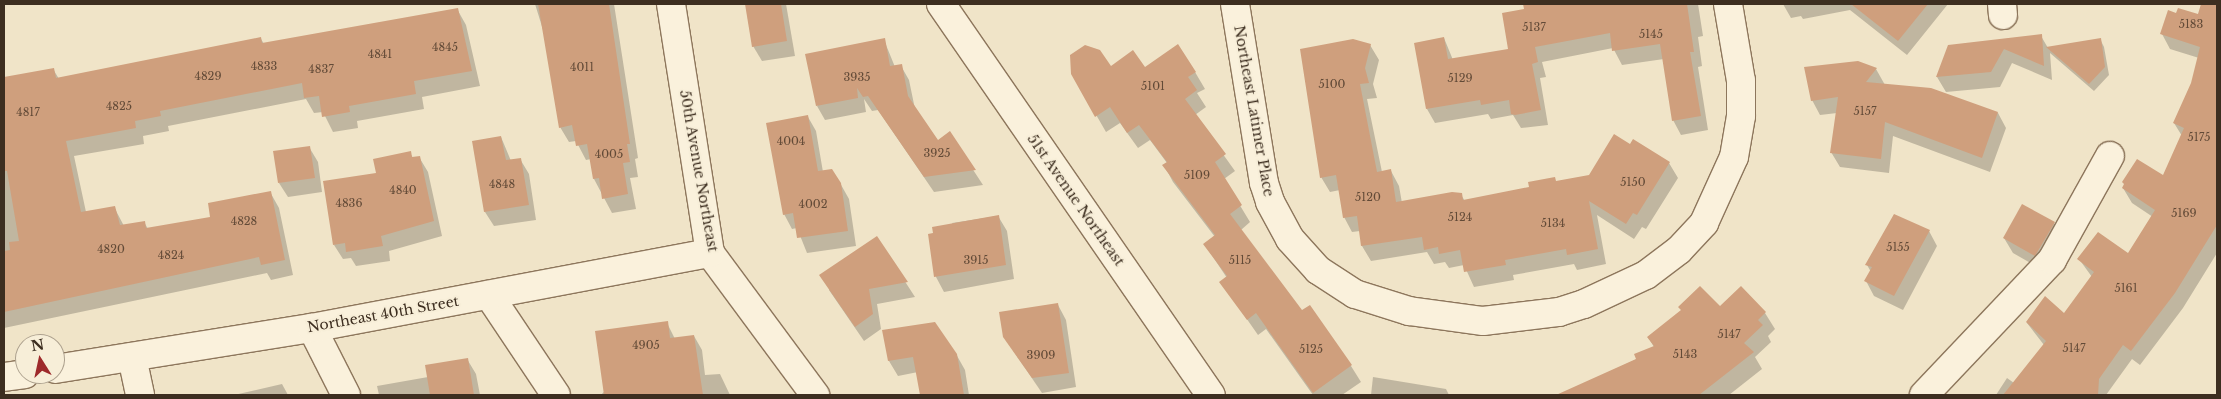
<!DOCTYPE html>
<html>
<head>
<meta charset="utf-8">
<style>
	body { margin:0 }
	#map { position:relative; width:2221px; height:399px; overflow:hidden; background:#f0e4c8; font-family:"Libre Baskerville",serif }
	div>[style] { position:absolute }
	.shadow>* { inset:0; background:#0003 }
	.building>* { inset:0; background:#cf9f7d }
	.roads { filter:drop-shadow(1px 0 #8d765c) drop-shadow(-1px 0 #8d765c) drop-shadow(0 1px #8d765c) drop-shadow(0 -1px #8d765c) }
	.minor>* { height:28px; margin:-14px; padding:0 14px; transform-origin:14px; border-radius:14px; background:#faf1dc }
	span { translate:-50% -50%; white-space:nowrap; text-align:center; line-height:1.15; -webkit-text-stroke:4px #f7eed8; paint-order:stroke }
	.number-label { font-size:11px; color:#624a37 }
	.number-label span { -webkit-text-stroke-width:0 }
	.street-label { font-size:14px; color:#3d2e20 }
	.frame { position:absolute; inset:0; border:5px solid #3d2e20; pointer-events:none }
	.north { position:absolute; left:15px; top:334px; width:50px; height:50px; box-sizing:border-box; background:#f7eed8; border:1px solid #ada18e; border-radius:50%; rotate:350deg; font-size:14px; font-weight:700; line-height:20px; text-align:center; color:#3d2e20 }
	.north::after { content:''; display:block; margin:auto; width:18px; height:22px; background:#9e2a2b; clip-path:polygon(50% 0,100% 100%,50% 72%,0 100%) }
</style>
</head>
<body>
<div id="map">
	<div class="shadow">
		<div style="clip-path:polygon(535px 4px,614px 4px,638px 158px,635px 159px,638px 177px,630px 178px,636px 209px,612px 213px,594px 179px,591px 159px,586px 160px,576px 141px,569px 142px,560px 127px,544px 33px)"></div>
		<div style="clip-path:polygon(746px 4px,786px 4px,795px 56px,762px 61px,753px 46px)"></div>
		<div style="clip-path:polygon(1557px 4px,1698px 4px,1703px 36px,1698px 37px,1702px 66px,1698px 67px,1708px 130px,1681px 135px,1673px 120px,1664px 59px,1622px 65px,1613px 48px,1542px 62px,1546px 77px,1540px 78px,1548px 125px,1521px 128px,1513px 115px,1491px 119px,1488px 114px,1435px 123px,1427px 109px,1444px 38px,1453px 60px,1510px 50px,1503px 14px)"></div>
		<div style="clip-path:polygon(1783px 4px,1948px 4px,1907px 55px,1850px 10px,1803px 19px,1801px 16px,1791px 18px)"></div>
		<div style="clip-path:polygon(2203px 4px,2217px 7px,2217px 253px,2183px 308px,2140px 365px,2132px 359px,2106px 395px,1996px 395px,2007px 378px,2014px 383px,2044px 345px,2027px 323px,2065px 314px,2092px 277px,2079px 259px,2128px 255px,2153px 217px,2132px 203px,2123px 188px,2164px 177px,2182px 136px,2174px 123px,2192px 84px,2199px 58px,2170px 49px,2162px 34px,2177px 14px,2198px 15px)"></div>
		<div style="clip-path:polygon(457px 9px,466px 25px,480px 86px,422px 97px,424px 109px,357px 121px,358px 128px,333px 132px,323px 112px,314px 113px,306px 99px,168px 126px,169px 131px,143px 136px,144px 144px,74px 156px,86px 212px,114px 207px,124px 226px,144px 222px,148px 229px,212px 218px,270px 192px,279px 208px,293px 275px,271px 280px,267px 273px,4px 328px,4px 79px,53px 69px,59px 79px,261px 39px,264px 44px)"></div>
		<div style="clip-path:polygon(2041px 36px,2048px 48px,2100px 39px,2104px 47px,2109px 75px,2094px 91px,2050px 53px,2052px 80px,2012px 63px,2000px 87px,1946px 92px,1937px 77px,1949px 46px)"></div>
		<div style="clip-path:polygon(884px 40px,895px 67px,901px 66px,909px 80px,915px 109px,938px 141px,949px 133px,983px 185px,934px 192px,878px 110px,872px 111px,864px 99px,866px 112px,825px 120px,817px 106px)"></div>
		<div style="clip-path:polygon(1370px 45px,1379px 60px,1373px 84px,1377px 98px,1367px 99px,1382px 172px,1391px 171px,1399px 186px,1402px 203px,1461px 195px,1465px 201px,1590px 176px,1630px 146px,1669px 163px,1678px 178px,1646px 229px,1642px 227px,1634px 239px,1597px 215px,1606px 264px,1577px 270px,1574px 264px,1513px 275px,1514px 280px,1474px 287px,1464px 265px,1449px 268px,1445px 262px,1434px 264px,1427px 252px,1371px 261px,1362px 246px,1360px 231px,1352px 232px,1344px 217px,1340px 190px,1330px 192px,1321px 177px)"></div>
		<div style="clip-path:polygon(1110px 67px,1195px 72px,1205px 89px,1197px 93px,1206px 107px,1195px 115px,1235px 171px,1224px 179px,1250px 222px,1241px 230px,1302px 312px,1351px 366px,1361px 382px,1342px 395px,1313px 395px,1266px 329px,1258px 335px,1221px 282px,1227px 278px,1205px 245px,1215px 237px,1173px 182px,1164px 165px,1167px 163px,1150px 140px,1138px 148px,1120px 123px,1106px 132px,1072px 73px)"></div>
		<div style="clip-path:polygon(1876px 69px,1885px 85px,1998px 113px,2006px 128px,1990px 172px,1893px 136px,1889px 173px,1840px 167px,1831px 152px,1837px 113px,1820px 115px,1812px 100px)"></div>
		<div style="clip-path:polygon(808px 117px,816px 131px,823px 172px,840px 183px,849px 199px,856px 246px,807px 253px,797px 228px,792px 229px,784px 214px)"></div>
		<div style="clip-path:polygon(501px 137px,511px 161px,520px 159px,529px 174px,536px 220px,494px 226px,485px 212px)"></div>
		<div style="clip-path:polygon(309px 147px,318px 162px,322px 192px,288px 197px,279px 183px)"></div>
		<div style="clip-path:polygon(410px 153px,413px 158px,419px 157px,428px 172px,442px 236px,389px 251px,390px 261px,356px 266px,351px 258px,343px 259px,334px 245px,377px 174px)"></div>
		<div style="clip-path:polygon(998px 216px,1007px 231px,1014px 279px,944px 292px,936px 277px,930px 235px,953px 225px,952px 223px)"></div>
		<div style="clip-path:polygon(2054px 223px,2063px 238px,2043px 270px,2013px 253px,2004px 238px)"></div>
		<div style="clip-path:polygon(1929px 231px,1937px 246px,1903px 310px,1874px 296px,1866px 281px,1871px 272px,1867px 265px)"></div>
		<div style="clip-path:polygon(877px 238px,915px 297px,877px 304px,881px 329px,864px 341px,829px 290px)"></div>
		<div style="clip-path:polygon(1058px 305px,1066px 320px,1076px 387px,1042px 393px,1004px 337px)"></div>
		<div style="clip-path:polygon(1720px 308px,1765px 313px,1775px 329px,1768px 336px,1771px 342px,1755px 357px,1762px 369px,1729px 395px,1573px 395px,1570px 390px,1637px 359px,1654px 347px,1648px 337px)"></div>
		<div style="clip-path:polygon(667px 323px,675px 339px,694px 336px,702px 350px,705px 375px,720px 374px,730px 395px,601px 395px)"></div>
		<div style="clip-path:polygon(884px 331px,956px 354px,965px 370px,969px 395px,923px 395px,918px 372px,898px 376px,889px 361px)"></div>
		<div style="clip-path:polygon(467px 359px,476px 374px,480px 395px,379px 395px,377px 386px,428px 377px)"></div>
		<div style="clip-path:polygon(1373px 377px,1446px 389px,1449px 395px,1371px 395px)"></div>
		<div style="clip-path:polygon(282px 384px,288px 395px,234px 395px)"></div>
	</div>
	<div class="building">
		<div style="clip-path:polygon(538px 4px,609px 4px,630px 144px,627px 144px,630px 162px,623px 163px,628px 194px,602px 199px,599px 178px,593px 179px,587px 144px,576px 146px,572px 125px,559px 128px)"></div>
		<div style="clip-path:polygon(745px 4px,781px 4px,787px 41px,752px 47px)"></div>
		<div style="clip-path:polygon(1523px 4px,1687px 4px,1694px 52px,1690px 52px,1701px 116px,1672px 121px,1660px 44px,1612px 51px,1610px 33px,1535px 47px,1538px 62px,1532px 64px,1541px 110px,1515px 115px,1511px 114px,1509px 100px,1481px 105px,1480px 100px,1426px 109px,1414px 43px,1444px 37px,1448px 59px,1508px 49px,1502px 13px,1524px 9px)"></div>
		<div style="clip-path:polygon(1851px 4px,1928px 4px,1898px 41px)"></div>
		<div style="clip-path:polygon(2201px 4px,2217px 4px,2217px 225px,2175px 293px,2131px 351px,2123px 345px,2099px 379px,2098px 395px,2003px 395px,2046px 341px,2026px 322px,2045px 296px,2064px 313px,2094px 272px,2077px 259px,2098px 232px,2128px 253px,2155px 210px,2122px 188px,2124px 184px,2122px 182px,2137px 159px,2163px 175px,2184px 128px,2173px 123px,2191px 83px,2200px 47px,2160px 34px,2168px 10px,2176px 13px,2178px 8px,2198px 14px)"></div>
		<div style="clip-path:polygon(458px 8px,472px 71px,414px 81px,416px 94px,349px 106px,350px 112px,322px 117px,319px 96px,304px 98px,302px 83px,160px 111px,161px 116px,135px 121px,136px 128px,66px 141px,81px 212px,115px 206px,120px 225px,145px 221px,146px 228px,210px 217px,208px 203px,271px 191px,285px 260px,261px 265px,259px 257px,4px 312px,4px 251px,10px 250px,9px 242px,19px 241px,7px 171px,4px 171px,4px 77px,54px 68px,56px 78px,261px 37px,262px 43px)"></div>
		<div style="clip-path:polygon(2042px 34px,2044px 66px,2004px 49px,1991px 72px,1936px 77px,1948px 45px)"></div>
		<div style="clip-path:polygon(885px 38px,890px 66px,902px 64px,908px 96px,938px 140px,950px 131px,976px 170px,924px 177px,868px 96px,863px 97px,857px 88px,858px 98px,816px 106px,805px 54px)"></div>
		<div style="clip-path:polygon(2101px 38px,2105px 67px,2089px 84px,2046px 47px)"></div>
		<div style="clip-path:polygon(1353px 39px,1371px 44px,1365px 68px,1369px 83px,1360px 84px,1377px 172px,1391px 169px,1396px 202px,1452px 192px,1462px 193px,1463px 200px,1529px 187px,1528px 182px,1555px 177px,1556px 181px,1589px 175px,1614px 134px,1630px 144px,1633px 139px,1670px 162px,1637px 215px,1633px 213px,1626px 224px,1589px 201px,1598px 249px,1567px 255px,1566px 249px,1505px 260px,1506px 265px,1464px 272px,1460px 250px,1439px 254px,1438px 247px,1424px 250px,1422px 237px,1361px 246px,1357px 216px,1343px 218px,1336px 175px,1320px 178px,1300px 49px)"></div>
		<div style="clip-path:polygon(1178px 44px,1196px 72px,1188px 77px,1197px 90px,1185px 99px,1226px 154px,1215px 162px,1242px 205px,1230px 214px,1302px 310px,1310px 305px,1352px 365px,1313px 393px,1256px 313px,1247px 320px,1219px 282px,1227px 276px,1203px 244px,1215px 235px,1162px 165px,1167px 162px,1139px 125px,1127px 133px,1110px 107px,1095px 117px,1071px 74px,1070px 55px,1085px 45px,1100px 50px,1111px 66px,1133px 50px,1145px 67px)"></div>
		<div style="clip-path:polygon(1858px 61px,1877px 68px,1866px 82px,1931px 88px,1998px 112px,1982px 158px,1885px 122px,1881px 159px,1830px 153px,1838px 97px,1811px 101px,1804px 67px)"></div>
		<div style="clip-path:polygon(808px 115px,818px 171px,832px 169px,841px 183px,848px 231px,797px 238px,793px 213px,783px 215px,766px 123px)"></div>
		<div style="clip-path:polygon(501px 136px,506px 160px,521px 158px,529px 205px,484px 212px,472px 141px)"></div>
		<div style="clip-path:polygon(310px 146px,315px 178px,278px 183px,273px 151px)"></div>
		<div style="clip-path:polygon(411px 151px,412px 157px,420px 156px,434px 221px,381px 236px,383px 246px,346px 252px,345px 243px,333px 245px,323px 181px,376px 173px,373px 159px)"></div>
		<div style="clip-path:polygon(2022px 204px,2055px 222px,2035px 256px,2003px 238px)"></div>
		<div style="clip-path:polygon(1894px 214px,1930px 230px,1894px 296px,1864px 281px,1872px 267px,1865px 265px)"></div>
		<div style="clip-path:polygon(999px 215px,1006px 265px,934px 277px,928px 234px,933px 233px,932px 227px)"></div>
		<div style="clip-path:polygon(877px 236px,908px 282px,869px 289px,873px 314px,855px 327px,819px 275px)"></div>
		<div style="clip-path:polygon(1700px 286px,1720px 306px,1741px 286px,1766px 312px,1758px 320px,1763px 325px,1744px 343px,1754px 352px,1699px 395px,1556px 395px,1636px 359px,1634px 354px,1654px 346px,1647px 337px,1681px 310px,1678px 307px)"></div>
		<div style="clip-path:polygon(1058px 303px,1069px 373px,1032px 378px,1003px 337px,999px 312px)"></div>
		<div style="clip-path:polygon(668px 321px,670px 338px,694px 335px,703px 395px,604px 395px,595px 331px)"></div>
		<div style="clip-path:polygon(935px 322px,957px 354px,964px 395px,920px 395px,913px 357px,888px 361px,882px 330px)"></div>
		<div style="clip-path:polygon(468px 358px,474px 395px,430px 395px,425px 365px)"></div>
	</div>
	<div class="roads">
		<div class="minor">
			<div style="left:671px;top:4px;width:252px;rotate:81.1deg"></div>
			<div style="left:710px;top:253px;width:177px;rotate:53.5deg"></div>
			<div style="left:941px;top:4px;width:475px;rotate:55.4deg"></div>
			<div style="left:1235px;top:4px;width:181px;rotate:80.8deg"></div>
			<div style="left:1264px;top:183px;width:20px;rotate:72deg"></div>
			<div style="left:1270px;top:202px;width:42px;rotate:61.6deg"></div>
			<div style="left:1290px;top:239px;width:42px;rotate:47.9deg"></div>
			<div style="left:1318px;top:270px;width:44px;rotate:33deg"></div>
			<div style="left:1355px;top:294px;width:57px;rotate:17.5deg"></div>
			<div style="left:1409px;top:311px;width:75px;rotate:7.7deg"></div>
			<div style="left:1483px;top:321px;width:77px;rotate:-6.8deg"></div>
			<div style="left:1559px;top:312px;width:26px;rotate:-18deg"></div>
			<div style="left:1584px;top:304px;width:68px;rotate:-25.1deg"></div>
			<div style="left:1646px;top:275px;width:41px;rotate:-37.1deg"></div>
			<div style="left:1679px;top:250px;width:37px;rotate:-47deg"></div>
			<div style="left:1704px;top:223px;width:72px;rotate:-65.6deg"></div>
			<div style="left:1734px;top:157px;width:42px;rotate:-80.3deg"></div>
			<div style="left:1741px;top:116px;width:35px;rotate:-90deg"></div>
			<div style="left:1741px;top:81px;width:78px;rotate:-99.6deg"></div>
			<div style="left:2002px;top:4px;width:11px;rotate:85deg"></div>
			<div style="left:489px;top:295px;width:120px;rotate:56.2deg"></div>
			<div style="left:312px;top:328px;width:75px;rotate:63.1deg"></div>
			<div style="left:132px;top:357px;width:39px;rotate:78deg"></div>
			<div style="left:55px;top:369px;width:260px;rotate:-9.1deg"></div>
			<div style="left:312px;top:328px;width:405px;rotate:-10.7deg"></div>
			<div style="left:4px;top:377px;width:21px;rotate:-8deg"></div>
			<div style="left:1924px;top:395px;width:186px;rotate:-46.5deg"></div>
			<div style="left:2052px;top:260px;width:119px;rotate:-60.9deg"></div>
		</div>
	</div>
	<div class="number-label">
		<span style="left:2191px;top:24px">5183</span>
		<span style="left:1534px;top:27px">5137</span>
		<span style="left:1651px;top:34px">5145</span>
		<span style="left:445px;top:47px">4845</span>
		<span style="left:380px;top:54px">4841</span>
		<span style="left:264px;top:66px">4833</span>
		<span style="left:582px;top:67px">4011</span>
		<span style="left:321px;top:69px">4837</span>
		<span style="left:208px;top:76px">4829</span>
		<span style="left:857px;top:77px">3935</span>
		<span style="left:1460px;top:78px">5129</span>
		<span style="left:1332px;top:84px">5100</span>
		<span style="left:1153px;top:86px">5101</span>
		<span style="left:119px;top:106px">4825</span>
		<span style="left:1865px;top:111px">5157</span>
		<span style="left:28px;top:112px">4817</span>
		<span style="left:2199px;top:137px">5175</span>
		<span style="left:791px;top:141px">4004</span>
		<span style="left:937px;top:153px">3925</span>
		<span style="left:609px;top:154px">4005</span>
		<span style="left:1197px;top:175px">5109</span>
		<span style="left:1633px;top:182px">5150</span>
		<span style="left:502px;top:184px">4848</span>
		<span style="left:403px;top:190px">4840</span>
		<span style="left:1368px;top:197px">5120</span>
		<span style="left:349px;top:203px">4836</span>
		<span style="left:813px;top:204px">4002</span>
		<span style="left:2184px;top:213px">5169</span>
		<span style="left:1460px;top:217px">5124</span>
		<span style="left:244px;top:221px">4828</span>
		<span style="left:1553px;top:223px">5134</span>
		<span style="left:1898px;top:247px">5155</span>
		<span style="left:111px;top:249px">4820</span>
		<span style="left:171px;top:255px">4824</span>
		<span style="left:976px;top:260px">3915</span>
		<span style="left:1240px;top:260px">5115</span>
		<span style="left:2126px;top:288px">5161</span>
		<span style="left:1729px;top:334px">5147</span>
		<span style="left:646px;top:345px">4905</span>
		<span style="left:2074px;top:348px">5147</span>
		<span style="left:1311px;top:349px">5125</span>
		<span style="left:1685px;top:354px">5143</span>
		<span style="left:1041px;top:355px">3909</span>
	</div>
	<div class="street-label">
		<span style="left:1254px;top:111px;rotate:80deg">Northeast Latimer Place</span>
		<span style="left:699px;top:171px;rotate:80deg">50th Avenue Northeast</span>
		<span style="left:1076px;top:200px;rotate:55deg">51st Avenue Northeast</span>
		<span style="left:383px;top:314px;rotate:-10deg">Northeast 40th Street</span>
	</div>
	<div class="frame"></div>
	<div class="north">N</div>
</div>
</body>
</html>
